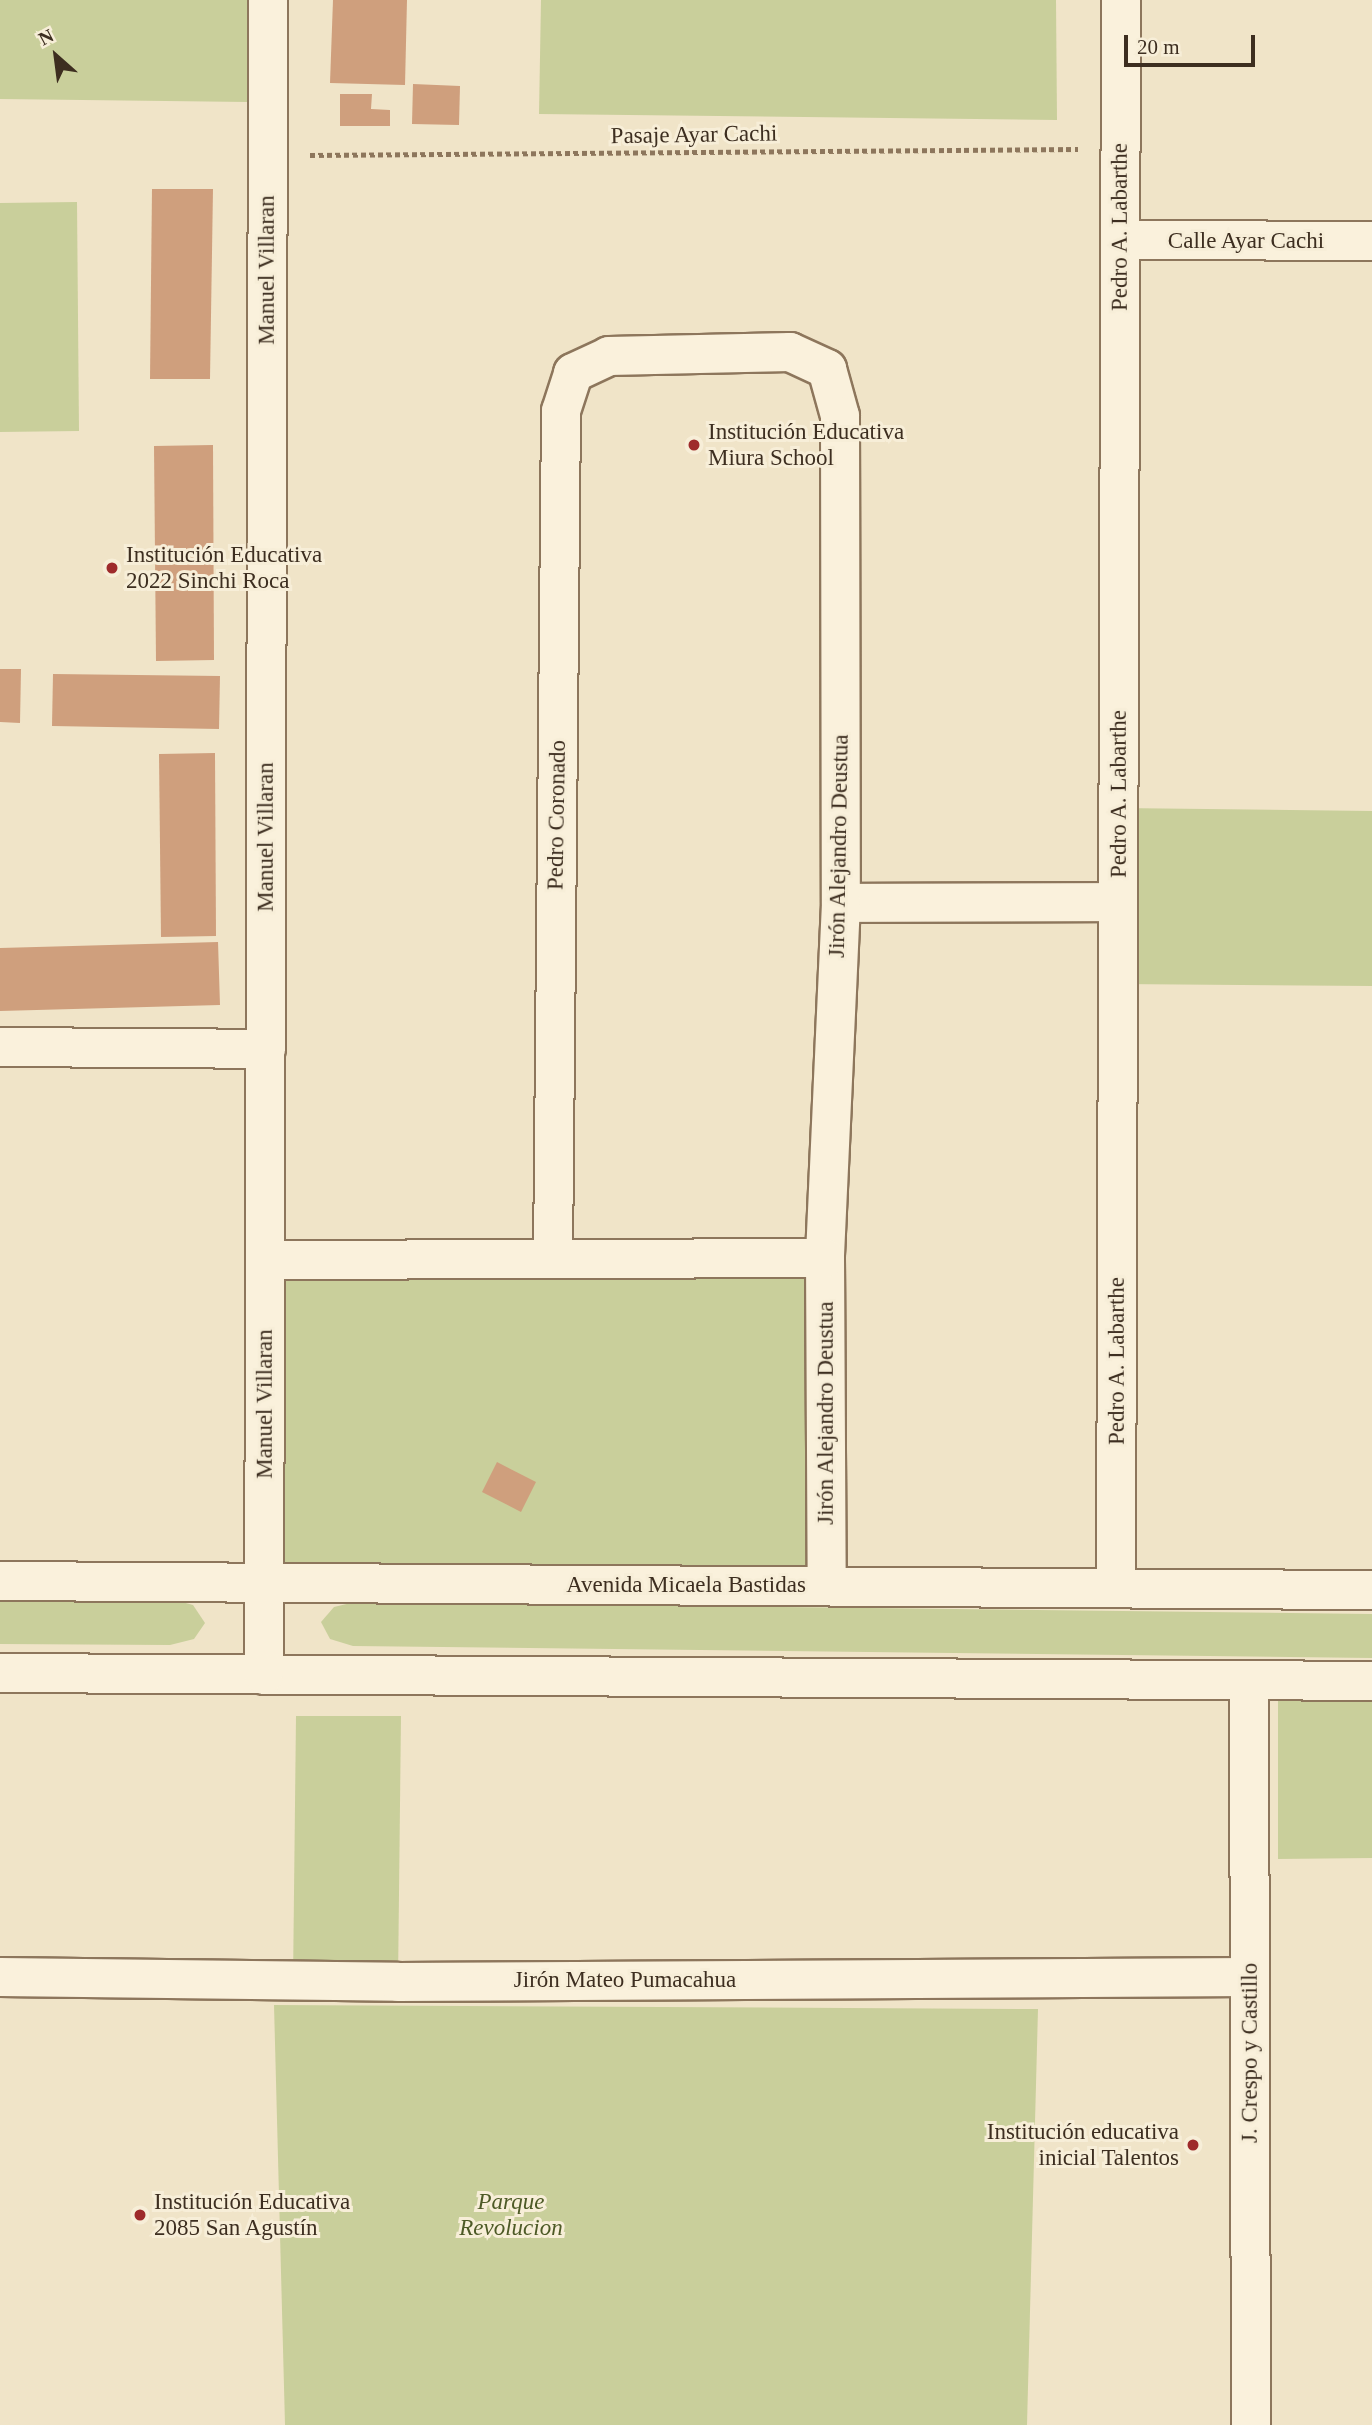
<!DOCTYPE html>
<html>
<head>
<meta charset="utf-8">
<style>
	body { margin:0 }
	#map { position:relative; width:1372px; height:2425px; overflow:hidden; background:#f0e4c8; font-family:Georgia,serif }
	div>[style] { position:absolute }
	.green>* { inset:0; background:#c9cf9b }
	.building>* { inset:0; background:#cf9f7d }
	.path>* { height:4.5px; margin-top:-2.25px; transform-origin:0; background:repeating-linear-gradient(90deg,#8d765c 0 5px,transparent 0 8.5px) }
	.roads { filter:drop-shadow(2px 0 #8d765c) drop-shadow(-2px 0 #8d765c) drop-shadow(0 2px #8d765c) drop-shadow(0 -2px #8d765c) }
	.street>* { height:38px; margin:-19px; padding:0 19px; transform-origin:19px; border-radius:19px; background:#faf1dc }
	.secondary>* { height:38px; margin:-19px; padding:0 19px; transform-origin:19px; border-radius:19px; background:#faf1dc }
	.dots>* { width:19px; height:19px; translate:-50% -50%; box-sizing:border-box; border:4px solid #f7eed8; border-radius:50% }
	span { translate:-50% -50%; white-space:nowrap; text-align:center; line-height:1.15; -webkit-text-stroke:6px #f7eed8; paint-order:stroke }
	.street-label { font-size:23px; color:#3d2e20 }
	.poi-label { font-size:23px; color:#3d2e20 }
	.left { translate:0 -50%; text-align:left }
	.right { translate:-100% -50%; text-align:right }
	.park-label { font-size:23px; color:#4d5a26; font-style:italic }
	.north { position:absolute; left:21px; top:21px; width:70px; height:70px; -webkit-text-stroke:5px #f7eed8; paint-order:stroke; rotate:332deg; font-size:19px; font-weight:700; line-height:28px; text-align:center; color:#3d2e20 }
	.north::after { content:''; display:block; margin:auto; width:24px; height:32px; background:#3d2e20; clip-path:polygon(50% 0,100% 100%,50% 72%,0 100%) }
	.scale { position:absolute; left:1124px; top:35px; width:131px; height:32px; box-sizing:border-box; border:4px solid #3d2e20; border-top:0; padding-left:9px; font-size:21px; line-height:24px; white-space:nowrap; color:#3d2e20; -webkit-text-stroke:5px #f7eed8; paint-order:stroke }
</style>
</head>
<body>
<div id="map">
	<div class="green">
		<div style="clip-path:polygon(0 0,250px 0,248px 102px,0 99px)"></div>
		<div style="clip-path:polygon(541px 0,1056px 0,1057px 120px,539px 114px)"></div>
		<div style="clip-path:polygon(77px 202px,79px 431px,0 432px,0 203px)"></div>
		<div style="clip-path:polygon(1119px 808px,1372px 811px,1372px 986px,1118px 984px)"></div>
		<div style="clip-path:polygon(825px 1258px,827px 1586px,264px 1582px,265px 1260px)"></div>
		<div style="clip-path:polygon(0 1598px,171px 1599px,193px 1605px,205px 1623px,194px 1639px,170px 1645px,0 1644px)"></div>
		<div style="clip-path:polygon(355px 1602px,1372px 1614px,1372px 1658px,353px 1646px,330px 1639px,321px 1622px,334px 1607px)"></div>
		<div style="clip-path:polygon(1372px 1688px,1372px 1858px,1278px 1859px,1278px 1689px)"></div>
		<div style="clip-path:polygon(296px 1716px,401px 1716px,398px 1982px,293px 1981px)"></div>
		<div style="clip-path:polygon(274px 2005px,1038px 2009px,1027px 2425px,285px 2425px)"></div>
	</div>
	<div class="building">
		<div style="clip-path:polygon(333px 0,407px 0,405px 85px,330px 83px)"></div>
		<div style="clip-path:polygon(413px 84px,460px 86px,459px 125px,412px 124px)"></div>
		<div style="clip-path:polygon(340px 94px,372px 94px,371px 109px,390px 110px,390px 126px,340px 126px)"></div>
		<div style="clip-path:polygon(152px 189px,213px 189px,210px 379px,150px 379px)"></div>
		<div style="clip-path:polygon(213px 445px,214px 660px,156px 661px,154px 446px)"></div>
		<div style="clip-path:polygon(0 669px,21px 669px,20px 723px,0 722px)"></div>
		<div style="clip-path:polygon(53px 674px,220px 676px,219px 729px,52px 726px)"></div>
		<div style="clip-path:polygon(215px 753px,216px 936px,161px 937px,159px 754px)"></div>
		<div style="clip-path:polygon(218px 942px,220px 1005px,0 1011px,0 948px)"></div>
		<div style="clip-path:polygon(497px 1462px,536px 1482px,521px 1512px,482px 1492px)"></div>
	</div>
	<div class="path">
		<div style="left:310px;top:155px;width:768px;rotate:-0.45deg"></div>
	</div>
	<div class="roads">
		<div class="street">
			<div style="left:1120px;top:240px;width:252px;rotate:0.2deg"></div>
			<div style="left:841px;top:903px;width:277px;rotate:-0.2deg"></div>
			<div style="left:0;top:1047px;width:266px;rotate:0.4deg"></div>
			<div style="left:553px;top:1259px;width:848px;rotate:-89.46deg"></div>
			<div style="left:561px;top:411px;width:40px;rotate:-72deg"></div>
			<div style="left:573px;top:373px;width:40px;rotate:-25deg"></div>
			<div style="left:609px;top:356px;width:181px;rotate:-1.3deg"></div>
			<div style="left:790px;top:352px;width:41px;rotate:24.7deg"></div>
			<div style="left:827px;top:369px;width:49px;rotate:74.5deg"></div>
			<div style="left:840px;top:416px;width:487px;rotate:89.9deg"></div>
			<div style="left:841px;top:903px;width:355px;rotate:92.6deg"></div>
			<div style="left:825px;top:1258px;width:328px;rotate:89.7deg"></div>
			<div style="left:265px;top:1260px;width:560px;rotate:-0.2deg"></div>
			<div style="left:1116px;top:1588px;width:1588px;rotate:-89.82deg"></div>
			<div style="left:1249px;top:1680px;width:745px;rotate:89.85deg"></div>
			<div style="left:0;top:1977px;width:398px;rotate:0.7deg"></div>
			<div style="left:398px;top:1982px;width:852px;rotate:-0.34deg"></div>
		</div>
		<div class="secondary">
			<div style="left:0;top:1581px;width:1372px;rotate:0.38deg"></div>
			<div style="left:0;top:1673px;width:1372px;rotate:0.33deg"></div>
			<div style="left:264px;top:1675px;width:1675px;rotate:-89.86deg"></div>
		</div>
	</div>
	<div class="dots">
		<div style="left:694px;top:445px;background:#9e2a2b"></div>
		<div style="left:112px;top:568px;background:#9e2a2b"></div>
		<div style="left:1193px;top:2145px;background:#9e2a2b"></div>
		<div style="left:140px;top:2215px;background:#9e2a2b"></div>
	</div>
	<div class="street-label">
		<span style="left:694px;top:135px;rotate:-1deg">Pasaje Ayar Cachi</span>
		<span style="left:1120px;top:227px;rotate:-90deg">Pedro A. Labarthe</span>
		<span style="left:1246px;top:241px">Calle Ayar Cachi</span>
		<span style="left:267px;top:270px;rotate:-90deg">Manuel Villaran</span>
		<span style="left:1119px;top:794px;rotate:-90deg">Pedro A. Labarthe</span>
		<span style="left:557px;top:815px;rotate:-89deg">Pedro Coronado</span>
		<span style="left:266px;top:837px;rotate:-90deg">Manuel Villaran</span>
		<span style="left:839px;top:846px;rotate:-89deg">Jirón Alejandro Deustua</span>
		<span style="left:1117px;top:1361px;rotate:-90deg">Pedro A. Labarthe</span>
		<span style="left:265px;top:1404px;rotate:-90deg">Manuel Villaran</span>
		<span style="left:826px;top:1413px;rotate:-90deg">Jirón Alejandro Deustua</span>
		<span style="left:686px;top:1585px">Avenida Micaela Bastidas</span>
		<span style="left:625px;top:1980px">Jirón Mateo Pumacahua</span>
		<span style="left:1250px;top:2053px;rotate:-90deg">J. Crespo y Castillo</span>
	</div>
	<div class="poi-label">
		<span class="left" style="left:708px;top:445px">Institución Educativa<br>Miura School</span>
		<span class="left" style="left:126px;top:568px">Institución Educativa<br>2022 Sinchi Roca</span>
		<span class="right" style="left:1179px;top:2145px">Institución educativa<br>inicial Talentos</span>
		<span class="left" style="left:154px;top:2215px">Institución Educativa<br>2085 San Agustín</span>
	</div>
	<div class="park-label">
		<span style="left:511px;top:2215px">Parque<br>Revolucion</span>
	</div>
	<div class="north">N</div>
	<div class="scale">20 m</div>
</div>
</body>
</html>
